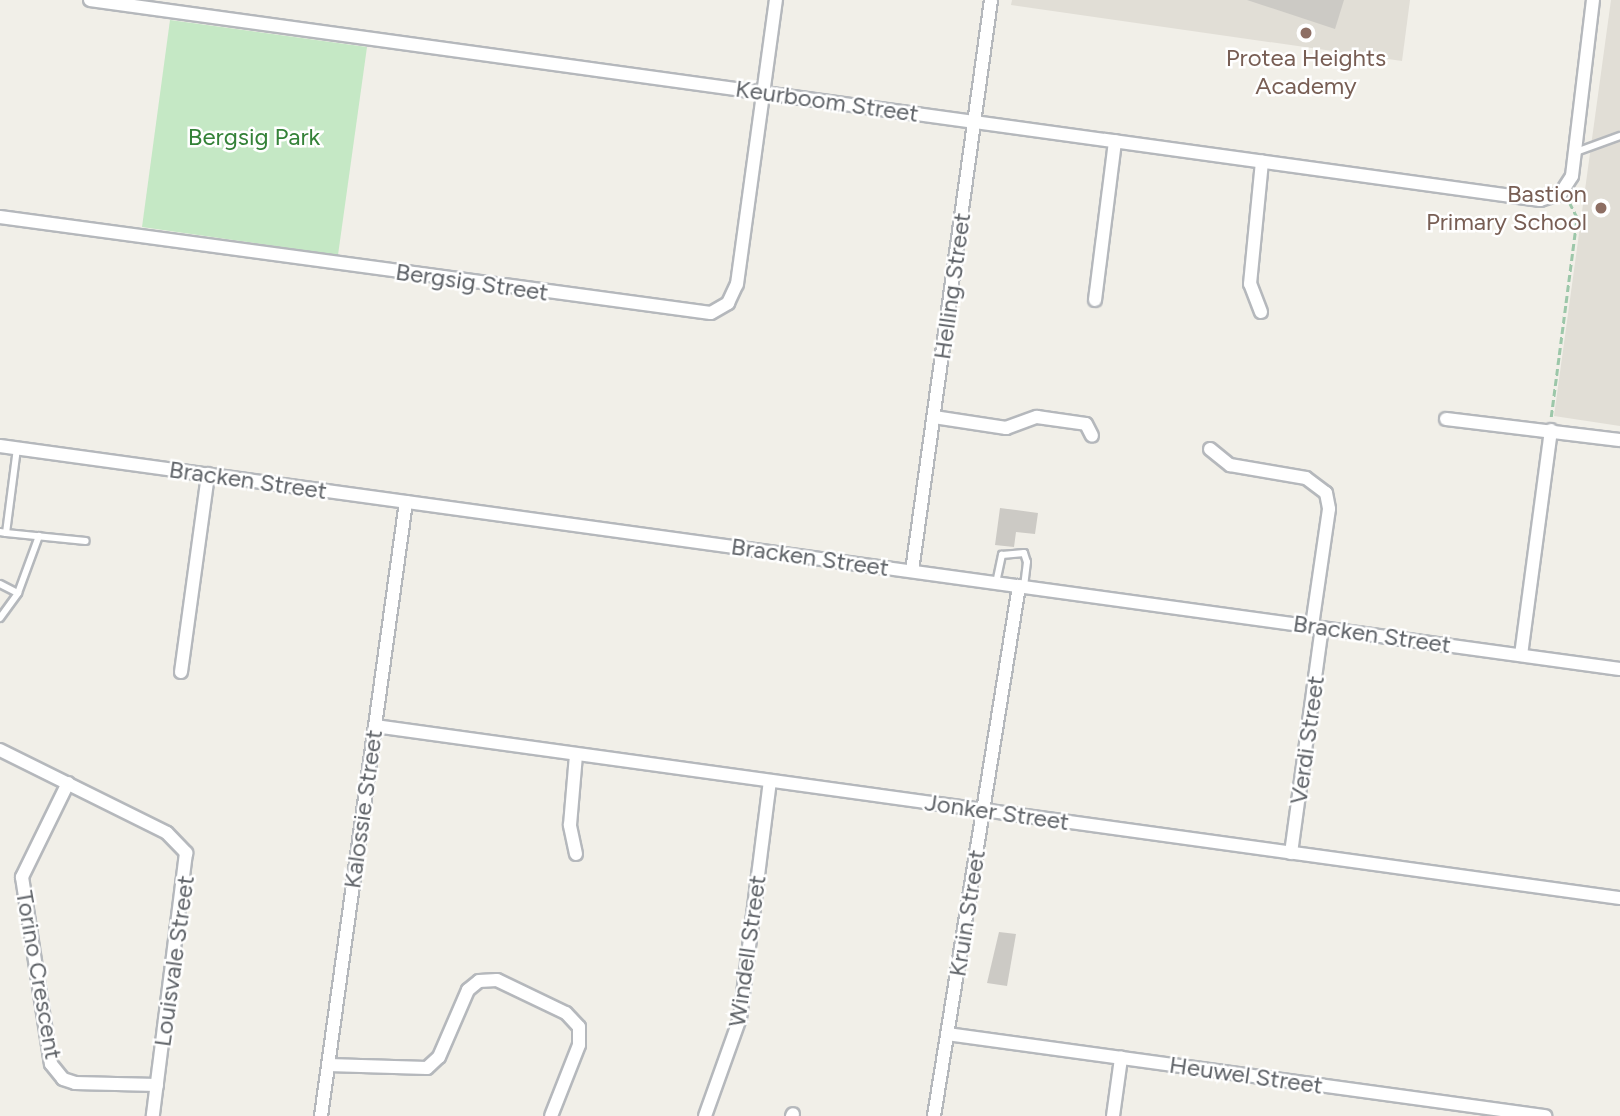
<!DOCTYPE html>
<html>
<head>
<meta charset="utf-8">
<style>
	body { margin:0 }
	#map { position:relative; width:1620px; height:1116px; overflow:hidden; background:#f1efe8; font-family:Figtree,sans-serif }
	div>[style] { position:absolute }
	.education>* { inset:0; background:#e1ded6 }
	.green>* { inset:0; background:#c5e8c5 }
	.building>* { inset:0; background:#cccac5 }
	.path>* { height:2.5px; margin-top:-1.25px; transform-origin:0; background:repeating-linear-gradient(90deg,#9cc7a9 0 7px,transparent 0 10.5px) }
	.roads { filter:drop-shadow(2px 0 #b5b8bc) drop-shadow(-2px 0 #b5b8bc) drop-shadow(0 2px #b5b8bc) drop-shadow(0 -2px #b5b8bc) }
	.service>* { height:6px; margin:-3px; padding:0 3px; transform-origin:3px; border-radius:3px; background:#fff }
	.minor>* { height:12px; margin:-6px; padding:0 6px; transform-origin:6px; border-radius:6px; background:#fff }
	.dots>* { width:19px; height:19px; translate:-50% -50%; box-sizing:border-box; border:4px solid #fff; border-radius:50% }
	span { translate:-50% -50%; white-space:nowrap; text-align:center; line-height:1.15; -webkit-text-stroke:5px #fff; paint-order:stroke }
	.education-label { font-size:24px; color:#785e54 }
	.right { translate:-100% -50%; text-align:right }
	.street-label { font-size:24px; color:#5f6368 }
	.park-label { font-size:24px; color:#348238 }
</style>
</head>
<body>
<div id="map">
	<div class="education">
		<div style="clip-path:polygon(1012px 0,1410px 0,1402px 61px,1011px 5px)"></div>
		<div style="clip-path:polygon(1611px 0,1620px 0,1620px 426px,1554px 416px)"></div>
	</div>
	<div class="green">
		<div style="clip-path:polygon(170px 20px,367px 47px,338px 255px,142px 227px)"></div>
	</div>
	<div class="building">
		<div style="clip-path:polygon(1247px 0,1344px 0,1335px 29px)"></div>
		<div style="clip-path:polygon(1000px 508px,1038px 513px,1035px 534px,1016px 532px,1014px 547px,995px 545px)"></div>
		<div style="clip-path:polygon(999px 932px,1016px 934px,1007px 986px,987px 983px)"></div>
	</div>
	<div class="path">
		<div style="left:1551px;top:417px;width:201px;rotate:-82.6deg"></div>
		<div style="left:1577px;top:218px;width:16px;rotate:-117deg"></div>
	</div>
	<div class="roads">
		<div class="service">
			<div style="left:1576px;top:152px;width:47px;rotate:-20deg"></div>
			<div style="left:0;top:532px;width:6px;rotate:9deg"></div>
			<div style="left:6px;top:533px;width:86px;rotate:-82.6deg"></div>
			<div style="left:6px;top:533px;width:80px;rotate:5.7deg"></div>
			<div style="left:996px;top:583px;width:29px;rotate:-78deg"></div>
			<div style="left:1002px;top:555px;width:22px;rotate:-5deg"></div>
			<div style="left:1024px;top:553px;width:9px;rotate:72deg"></div>
			<div style="left:1027px;top:562px;width:24px;rotate:97deg"></div>
			<div style="left:0;top:584px;width:20px;rotate:27deg"></div>
			<div style="left:18px;top:593px;width:61px;rotate:-69.8deg"></div>
			<div style="left:0;top:618px;width:31px;rotate:-54deg"></div>
		</div>
		<div class="minor">
			<div style="left:90px;top:0;width:1464px;rotate:7.85deg"></div>
			<div style="left:1540px;top:200px;width:22px;rotate:-18deg"></div>
			<div style="left:1561px;top:193px;width:20px;rotate:-57deg"></div>
			<div style="left:1572px;top:176px;width:177px;rotate:-83.2deg"></div>
			<div style="left:0;top:217px;width:717px;rotate:7.69deg"></div>
			<div style="left:711px;top:313px;width:20px;rotate:-30deg"></div>
			<div style="left:728px;top:303px;width:21px;rotate:-65deg"></div>
			<div style="left:737px;top:284px;width:287px;rotate:-82.2deg"></div>
			<div style="left:1095px;top:300px;width:160px;rotate:-82.8deg"></div>
			<div style="left:1261px;top:312px;width:30px;rotate:-111deg"></div>
			<div style="left:1250px;top:284px;width:123px;rotate:-84.4deg"></div>
			<div style="left:934px;top:417px;width:73px;rotate:8.7deg"></div>
			<div style="left:1006px;top:428px;width:33px;rotate:-20deg"></div>
			<div style="left:1037px;top:417px;width:49px;rotate:8.1deg"></div>
			<div style="left:1086px;top:424px;width:13px;rotate:63deg"></div>
			<div style="left:1446px;top:419px;width:175px;rotate:6.9deg"></div>
			<div style="left:0;top:446px;width:1635px;rotate:7.84deg"></div>
			<div style="left:1210px;top:449px;width:26px;rotate:39deg"></div>
			<div style="left:1230px;top:465px;width:77px;rotate:9.7deg"></div>
			<div style="left:1306px;top:478px;width:25px;rotate:37deg"></div>
			<div style="left:1326px;top:493px;width:16px;rotate:79deg"></div>
			<div style="left:1329px;top:509px;width:118px;rotate:98.3deg"></div>
			<div style="left:912px;top:571px;width:576px;rotate:-82.12deg"></div>
			<div style="left:1521px;top:655px;width:227px;rotate:-82.4deg"></div>
			<div style="left:181px;top:672px;width:200px;rotate:-82.2deg"></div>
			<div style="left:375px;top:726px;width:1257px;rotate:7.87deg"></div>
			<div style="left:0;top:750px;width:186px;rotate:26.4deg"></div>
			<div style="left:167px;top:833px;width:28px;rotate:46deg"></div>
			<div style="left:186px;top:853px;width:265px;rotate:97.2deg"></div>
			<div style="left:68px;top:783px;width:105px;rotate:116.1deg"></div>
			<div style="left:22px;top:877px;width:189px;rotate:81.2deg"></div>
			<div style="left:51px;top:1064px;width:19px;rotate:51deg"></div>
			<div style="left:63px;top:1079px;width:13px;rotate:18deg"></div>
			<div style="left:75px;top:1083px;width:82px;rotate:1.4deg"></div>
			<div style="left:1291px;top:853px;width:227px;rotate:-82.2deg"></div>
			<div style="left:576px;top:854px;width:30px;rotate:-102deg"></div>
			<div style="left:570px;top:825px;width:70px;rotate:-85.1deg"></div>
			<div style="left:947px;top:1034px;width:604px;rotate:7.81deg"></div>
			<div style="left:328px;top:1065px;width:99px;rotate:1.7deg"></div>
			<div style="left:427px;top:1068px;width:16px;rotate:-43deg"></div>
			<div style="left:439px;top:1057px;width:73px;rotate:-66.6deg"></div>
			<div style="left:468px;top:990px;width:14px;rotate:-39deg"></div>
			<div style="left:479px;top:981px;width:18px;rotate:-3deg"></div>
			<div style="left:497px;top:980px;width:76px;rotate:25.6deg"></div>
			<div style="left:566px;top:1013px;width:19px;rotate:47deg"></div>
			<div style="left:579px;top:1027px;width:18px;rotate:90deg"></div>
			<div style="left:579px;top:1045px;width:76px;rotate:111.5deg"></div>
			<div style="left:321px;top:1116px;width:620px;rotate:-82.12deg"></div>
			<div style="left:705px;top:1116px;width:104px;rotate:-70.3deg"></div>
			<div style="left:740px;top:1018px;width:238px;rotate:-82.8deg"></div>
			<div style="left:792px;top:1116px;width:2px;rotate:-63deg"></div>
			<div style="left:934px;top:1116px;width:537px;rotate:-80.89deg"></div>
			<div style="left:1113px;top:1116px;width:59px;rotate:-82.1deg"></div>
		</div>
	</div>
	<div class="dots">
		<div style="left:1306px;top:33px;background:#8d6e63"></div>
		<div style="left:1601px;top:208px;background:#8d6e63"></div>
	</div>
	<div class="education-label">
		<span style="left:1306px;top:72px">Protea Heights<br>Academy</span>
		<span class="right" style="left:1587px;top:208px">Bastion<br>Primary School</span>
	</div>
	<div class="street-label">
		<span style="left:827px;top:101px;rotate:8deg">Keurboom Street</span>
		<span style="left:472px;top:282px;rotate:8deg">Bergsig Street</span>
		<span style="left:952px;top:286px;rotate:-82deg">Helling Street</span>
		<span style="left:248px;top:480px;rotate:8deg">Bracken Street</span>
		<span style="left:810px;top:557px;rotate:8deg">Bracken Street</span>
		<span style="left:1372px;top:634px;rotate:8deg">Bracken Street</span>
		<span style="left:1307px;top:740px;rotate:-82deg">Verdi Street</span>
		<span style="left:363px;top:809px;rotate:-82deg">Kalossie Street</span>
		<span style="left:997px;top:812px;rotate:8deg">Jonker Street</span>
		<span style="left:967px;top:913px;rotate:-81deg">Kruin Street</span>
		<span style="left:747px;top:951px;rotate:-82deg">Windell Street</span>
		<span style="left:174px;top:961px;rotate:-82deg">Louisvale Street</span>
		<span style="left:39px;top:975px;rotate:80deg">Torino Crescent</span>
		<span style="left:1246px;top:1075px;rotate:8deg">Heuwel Street</span>
	</div>
	<div class="park-label">
		<span style="left:254px;top:137px">Bergsig Park</span>
	</div>
</div>
</body>
</html>
